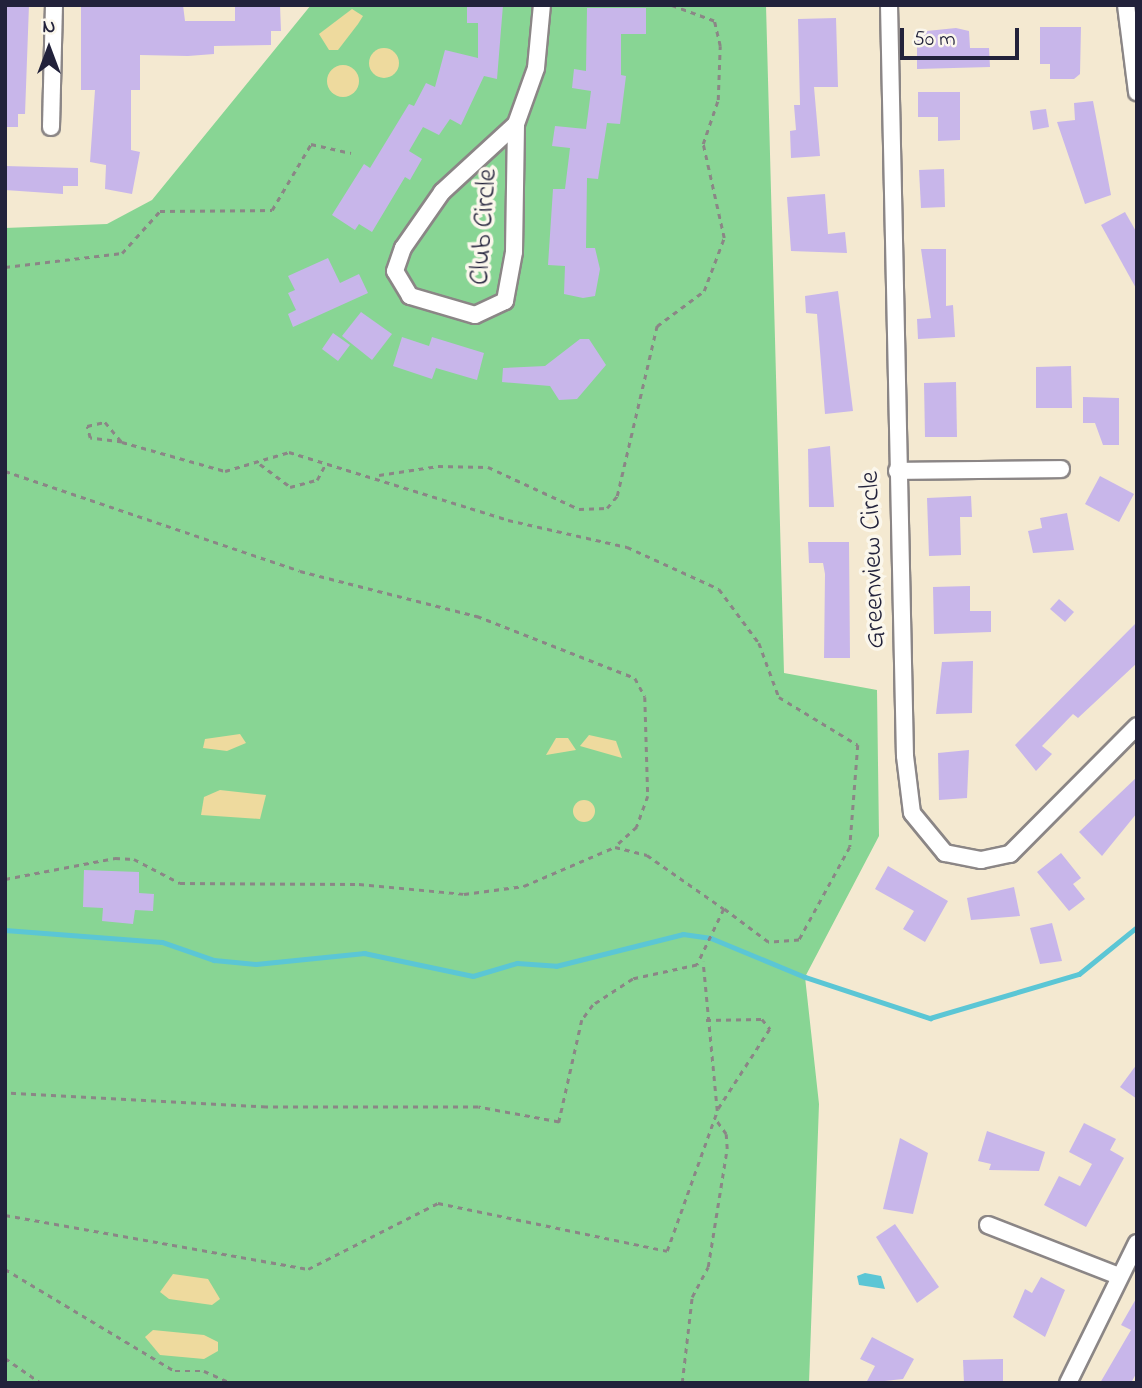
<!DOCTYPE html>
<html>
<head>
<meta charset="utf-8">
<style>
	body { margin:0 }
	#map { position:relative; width:1142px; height:1388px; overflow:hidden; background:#f4e9d1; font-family:"Indie Flower",sans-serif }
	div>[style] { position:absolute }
	.green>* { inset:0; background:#88d594 }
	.sand>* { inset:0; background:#eeda9e }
	.round { border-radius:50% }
	.water>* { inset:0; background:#5bc6d5 }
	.stream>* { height:4.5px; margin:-2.25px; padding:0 2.25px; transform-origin:2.25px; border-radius:2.25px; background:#5bc6d5 }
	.building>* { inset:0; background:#c8b6ea }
	.path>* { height:2.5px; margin-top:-1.25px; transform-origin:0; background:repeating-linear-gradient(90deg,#8b8686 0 5px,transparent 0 10px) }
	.roads { filter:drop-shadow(2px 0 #8b8686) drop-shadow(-2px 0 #8b8686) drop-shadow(0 2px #8b8686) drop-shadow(0 -2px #8b8686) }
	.minor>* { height:16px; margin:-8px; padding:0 8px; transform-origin:8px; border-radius:8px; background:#fff }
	span { translate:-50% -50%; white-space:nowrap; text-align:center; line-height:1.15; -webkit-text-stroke:7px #fbf7ec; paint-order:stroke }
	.street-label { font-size:28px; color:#22223b }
	.frame { position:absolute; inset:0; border:7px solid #22223b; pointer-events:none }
	.north { position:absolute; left:14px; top:14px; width:70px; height:70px; -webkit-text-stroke:5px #fbf7ec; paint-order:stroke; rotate:0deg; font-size:19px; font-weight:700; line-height:28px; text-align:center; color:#22223b }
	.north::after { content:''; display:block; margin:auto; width:24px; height:32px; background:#22223b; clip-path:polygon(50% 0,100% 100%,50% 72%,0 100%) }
	.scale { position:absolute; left:900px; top:28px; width:119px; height:32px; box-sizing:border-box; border:4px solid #22223b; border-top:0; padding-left:9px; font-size:21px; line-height:24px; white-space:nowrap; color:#22223b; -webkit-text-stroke:5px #fbf7ec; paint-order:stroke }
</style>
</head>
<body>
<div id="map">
	<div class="green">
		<div style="clip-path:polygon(311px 5px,766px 5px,784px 673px,877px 690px,879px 836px,805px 977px,819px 1104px,809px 1383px,5px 1383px,5px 228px,107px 224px,152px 200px)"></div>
	</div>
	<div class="sand">
		<div style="clip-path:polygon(352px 9px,363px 16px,358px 24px,338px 50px,329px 50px,319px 34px)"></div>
		<div class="round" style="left:369px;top:48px;width:30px;height:30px"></div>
		<div class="round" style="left:327px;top:65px;width:32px;height:32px"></div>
		<div style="clip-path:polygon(240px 734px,246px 743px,227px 751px,203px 748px,205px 739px)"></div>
		<div style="clip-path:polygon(589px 735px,616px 741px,622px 758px,580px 746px)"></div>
		<div style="clip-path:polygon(556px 738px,568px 738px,576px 750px,546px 755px)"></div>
		<div style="clip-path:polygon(220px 790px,266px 795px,260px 819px,201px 815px,204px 797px)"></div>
		<div class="round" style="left:573px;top:800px;width:22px;height:22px"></div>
		<div style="clip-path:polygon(173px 1274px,208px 1279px,220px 1299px,212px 1305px,169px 1299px,160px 1292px)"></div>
		<div style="clip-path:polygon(153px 1330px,204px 1335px,218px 1342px,218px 1351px,204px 1359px,160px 1355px,145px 1337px)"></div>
	</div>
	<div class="water">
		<div style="clip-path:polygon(865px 1273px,881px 1276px,885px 1289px,859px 1285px,857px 1276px)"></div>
	</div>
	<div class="stream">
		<div style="left:5px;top:930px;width:157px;rotate:4.4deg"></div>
		<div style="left:162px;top:942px;width:55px;rotate:19.1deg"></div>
		<div style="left:214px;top:960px;width:42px;rotate:5.4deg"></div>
		<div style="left:256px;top:964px;width:109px;rotate:-5.8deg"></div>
		<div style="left:364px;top:953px;width:111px;rotate:11.9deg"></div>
		<div style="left:473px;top:976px;width:46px;rotate:-16.5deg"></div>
		<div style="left:517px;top:963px;width:39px;rotate:4deg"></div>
		<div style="left:556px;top:966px;width:131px;rotate:-14.1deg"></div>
		<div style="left:683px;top:934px;width:28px;rotate:8deg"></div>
		<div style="left:711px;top:938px;width:102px;rotate:22.5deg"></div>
		<div style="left:805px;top:977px;width:132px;rotate:18.2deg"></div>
		<div style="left:930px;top:1018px;width:155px;rotate:-16.5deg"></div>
		<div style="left:1079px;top:974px;width:75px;rotate:-39deg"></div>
	</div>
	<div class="building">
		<div style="clip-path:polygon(5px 5px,29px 5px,25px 114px,18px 114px,18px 127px,5px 127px)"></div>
		<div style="clip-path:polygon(81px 5px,183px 5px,185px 21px,235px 21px,235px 5px,280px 5px,281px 31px,271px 31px,271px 45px,214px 46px,214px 54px,188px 56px,140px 55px,140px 90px,131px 90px,131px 150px,140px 152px,132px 194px,105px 189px,106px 165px,90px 162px,95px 90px,81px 90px)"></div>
		<div style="clip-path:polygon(467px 5px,503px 5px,497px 79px,484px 76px,461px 125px,450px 119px,439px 135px,423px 127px,409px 151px,422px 159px,410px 180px,405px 177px,372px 232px,359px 224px,355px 230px,332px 215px,364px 164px,370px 168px,409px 104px,414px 106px,426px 83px,435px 87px,445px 50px,478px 58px,478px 23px,467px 23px)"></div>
		<div style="clip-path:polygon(587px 8px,646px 8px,646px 34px,621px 34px,621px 75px,626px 76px,620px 124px,607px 123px,598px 179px,587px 178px,586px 248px,595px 248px,600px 269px,595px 296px,583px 298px,564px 294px,565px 266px,548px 265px,553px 189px,565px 189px,570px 148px,552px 146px,555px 126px,586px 129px,591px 91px,572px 88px,574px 69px,586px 71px)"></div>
		<div style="clip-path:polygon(836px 18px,838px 87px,814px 87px,820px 156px,791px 158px,790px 131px,796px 130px,794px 105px,800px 105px,798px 19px)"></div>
		<div style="clip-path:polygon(1040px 27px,1081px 27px,1080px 74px,1074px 79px,1050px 79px,1050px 64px,1040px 64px)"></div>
		<div style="clip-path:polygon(956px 28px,969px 31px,970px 48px,989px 48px,990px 67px,917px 69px,917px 32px)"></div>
		<div style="clip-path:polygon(918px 92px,960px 92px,960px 140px,938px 141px,938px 117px,918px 117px)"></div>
		<div style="clip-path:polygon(1093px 101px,1111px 195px,1085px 204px,1057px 122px,1075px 120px,1074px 103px)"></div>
		<div style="clip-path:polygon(1046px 109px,1049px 127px,1033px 130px,1030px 111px)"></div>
		<div style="clip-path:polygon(5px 166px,78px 168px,78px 186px,63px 186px,63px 194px,5px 190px)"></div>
		<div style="clip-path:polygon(944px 169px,945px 207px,921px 208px,919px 170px)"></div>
		<div style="clip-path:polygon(825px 194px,828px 234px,845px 232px,847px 253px,791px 251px,787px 197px)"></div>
		<div style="clip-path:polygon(1125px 212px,1137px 233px,1137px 290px,1101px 225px)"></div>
		<div style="clip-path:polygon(921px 249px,946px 249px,946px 306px,953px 305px,955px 337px,918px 339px,917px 319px,931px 318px)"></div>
		<div style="clip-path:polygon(328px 258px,340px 283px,359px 274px,368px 293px,293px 327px,288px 314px,296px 310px,288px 293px,295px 290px,288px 276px)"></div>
		<div style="clip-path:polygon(838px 291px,853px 411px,825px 414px,817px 314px,806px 313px,805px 296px)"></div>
		<div style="clip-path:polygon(361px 312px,392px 334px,372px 360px,342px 336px)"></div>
		<div style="clip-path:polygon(333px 333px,350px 345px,338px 361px,322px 349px)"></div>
		<div style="clip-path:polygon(402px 337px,429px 346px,432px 337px,484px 353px,477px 380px,436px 368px,432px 379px,393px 366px)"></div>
		<div style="clip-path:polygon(580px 339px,589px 339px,606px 365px,577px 399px,559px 400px,550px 386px,502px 382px,503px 368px,545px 366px)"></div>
		<div style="clip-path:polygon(1071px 366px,1072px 408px,1036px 408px,1036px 367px)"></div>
		<div style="clip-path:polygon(956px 382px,957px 437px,925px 437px,924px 383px)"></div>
		<div style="clip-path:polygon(1083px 397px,1119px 398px,1119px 445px,1103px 445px,1095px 423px,1083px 423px)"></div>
		<div style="clip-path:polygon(830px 446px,834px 507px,809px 507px,808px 449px)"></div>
		<div style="clip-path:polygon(1100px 476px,1134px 494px,1119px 522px,1085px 504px)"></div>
		<div style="clip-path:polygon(971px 496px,972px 517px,960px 517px,961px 555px,929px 556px,927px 498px)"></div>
		<div style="clip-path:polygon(1067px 513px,1074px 550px,1033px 553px,1028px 531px,1042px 528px,1040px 518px)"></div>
		<div style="clip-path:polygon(808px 542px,849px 542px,850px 658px,824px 658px,825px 574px,823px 563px,809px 563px)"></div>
		<div style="clip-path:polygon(970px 586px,970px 611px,991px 611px,991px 632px,934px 634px,933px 587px)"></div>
		<div style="clip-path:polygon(1059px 599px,1074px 612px,1065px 622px,1050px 609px)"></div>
		<div style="clip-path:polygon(1137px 622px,1137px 663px,1078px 718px,1073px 714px,1042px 746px,1052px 754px,1036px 771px,1015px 745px)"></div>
		<div style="clip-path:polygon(973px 661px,972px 713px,936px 714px,942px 662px)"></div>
		<div style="clip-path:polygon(969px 750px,967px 798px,939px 800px,938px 753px)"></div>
		<div style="clip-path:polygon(1137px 777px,1137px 813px,1102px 856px,1079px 832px)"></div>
		<div style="clip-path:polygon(1061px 853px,1081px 878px,1073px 884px,1085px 899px,1069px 911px,1037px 872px)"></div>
		<div style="clip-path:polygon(888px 866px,948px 901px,925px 942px,903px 929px,914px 911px,875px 889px)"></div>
		<div style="clip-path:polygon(84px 870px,139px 872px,139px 893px,154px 894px,153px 911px,135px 910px,133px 924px,102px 921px,103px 908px,83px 907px)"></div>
		<div style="clip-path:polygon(1014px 887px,1020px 916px,971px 920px,967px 898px)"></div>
		<div style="clip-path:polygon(1052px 923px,1062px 961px,1040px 964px,1030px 928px)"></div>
		<div style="clip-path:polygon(1137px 1064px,1137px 1099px,1120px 1087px)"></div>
		<div style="clip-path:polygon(1084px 1123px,1116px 1139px,1110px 1150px,1124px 1158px,1086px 1227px,1044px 1205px,1059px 1176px,1080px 1186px,1092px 1164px,1069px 1152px)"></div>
		<div style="clip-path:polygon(987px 1131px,1045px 1152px,1039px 1171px,989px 1170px,991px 1164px,978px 1161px)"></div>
		<div style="clip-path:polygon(900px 1138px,928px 1153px,913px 1214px,883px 1209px)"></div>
		<div style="clip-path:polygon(895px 1224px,939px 1287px,917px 1303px,876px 1237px)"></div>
		<div style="clip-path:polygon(1041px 1277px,1065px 1290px,1045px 1337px,1013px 1317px,1025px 1289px,1032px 1293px)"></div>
		<div style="clip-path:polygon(1137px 1297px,1137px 1372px,1131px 1383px,1100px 1383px,1131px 1330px,1121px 1325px)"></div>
		<div style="clip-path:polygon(872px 1337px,914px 1359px,903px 1379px,866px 1383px,875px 1366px,860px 1359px)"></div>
		<div style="clip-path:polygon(1003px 1359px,1003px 1382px,964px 1383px,963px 1360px)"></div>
	</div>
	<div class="path">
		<div style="left:5px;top:267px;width:118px;rotate:-6.8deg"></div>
		<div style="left:122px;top:253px;width:57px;rotate:-47.9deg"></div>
		<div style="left:160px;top:211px;width:112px;rotate:-0.5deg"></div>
		<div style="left:272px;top:210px;width:77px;rotate:-59.4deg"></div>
		<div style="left:311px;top:144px;width:41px;rotate:12.7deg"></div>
		<div style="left:122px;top:442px;width:32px;rotate:-173deg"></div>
		<div style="left:90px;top:438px;width:12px;rotate:-104deg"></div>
		<div style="left:87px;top:426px;width:18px;rotate:-13deg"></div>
		<div style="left:105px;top:422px;width:26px;rotate:50deg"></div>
		<div style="left:122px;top:442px;width:107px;rotate:15.7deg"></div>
		<div style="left:225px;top:471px;width:67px;rotate:-16.5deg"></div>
		<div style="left:289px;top:452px;width:229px;rotate:17.2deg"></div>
		<div style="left:508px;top:520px;width:122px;rotate:12.8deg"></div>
		<div style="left:627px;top:547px;width:101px;rotate:24.5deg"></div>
		<div style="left:719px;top:589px;width:67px;rotate:53.5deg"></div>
		<div style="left:759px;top:643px;width:58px;rotate:69.7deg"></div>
		<div style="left:779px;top:697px;width:92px;rotate:31.3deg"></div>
		<div style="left:858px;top:745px;width:102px;rotate:94.5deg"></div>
		<div style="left:850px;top:847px;width:106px;rotate:118.7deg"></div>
		<div style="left:799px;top:940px;width:31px;rotate:176deg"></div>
		<div style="left:768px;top:942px;width:55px;rotate:-143.1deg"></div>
		<div style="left:260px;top:464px;width:38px;rotate:37deg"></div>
		<div style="left:290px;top:487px;width:28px;rotate:-15deg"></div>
		<div style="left:317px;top:480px;width:17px;rotate:-62deg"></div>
		<div style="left:5px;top:471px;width:311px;rotate:18.7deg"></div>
		<div style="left:300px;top:571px;width:183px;rotate:14.3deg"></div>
		<div style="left:477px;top:616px;width:170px;rotate:21.4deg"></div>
		<div style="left:635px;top:678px;width:21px;rotate:62deg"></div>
		<div style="left:645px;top:697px;width:99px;rotate:88.3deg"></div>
		<div style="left:648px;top:796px;width:33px;rotate:110deg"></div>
		<div style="left:637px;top:827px;width:28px;rotate:138deg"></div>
		<div style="left:379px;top:475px;width:60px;rotate:-8.7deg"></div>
		<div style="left:438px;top:466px;width:50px;rotate:1.1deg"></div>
		<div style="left:488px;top:467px;width:100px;rotate:24.8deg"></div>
		<div style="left:579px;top:509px;width:28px;rotate:-2deg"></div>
		<div style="left:607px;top:508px;width:16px;rotate:-50deg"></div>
		<div style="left:617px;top:496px;width:175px;rotate:-76.8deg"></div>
		<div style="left:657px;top:326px;width:59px;rotate:-36.7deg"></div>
		<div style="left:704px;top:291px;width:57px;rotate:-69.3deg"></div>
		<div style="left:724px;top:238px;width:96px;rotate:-102.6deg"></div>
		<div style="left:703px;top:144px;width:46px;rotate:-71.2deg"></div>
		<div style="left:718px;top:100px;width:54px;rotate:-87.9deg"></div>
		<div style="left:720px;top:46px;width:26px;rotate:-103deg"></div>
		<div style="left:714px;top:21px;width:47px;rotate:-160deg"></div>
		<div style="left:5px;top:879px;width:112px;rotate:-10.8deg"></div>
		<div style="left:115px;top:858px;width:19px;rotate:3deg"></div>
		<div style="left:134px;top:859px;width:52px;rotate:27.6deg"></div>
		<div style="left:180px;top:883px;width:179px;rotate:0.3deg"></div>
		<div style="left:359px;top:884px;width:105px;rotate:5.4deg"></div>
		<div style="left:464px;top:894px;width:61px;rotate:-7.6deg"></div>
		<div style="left:524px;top:886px;width:99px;rotate:-23.2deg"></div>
		<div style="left:615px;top:847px;width:33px;rotate:14deg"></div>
		<div style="left:647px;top:855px;width:94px;rotate:35deg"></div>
		<div style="left:724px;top:909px;width:62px;rotate:115.7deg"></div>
		<div style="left:697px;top:965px;width:66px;rotate:167.7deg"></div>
		<div style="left:633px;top:979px;width:48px;rotate:147deg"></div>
		<div style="left:593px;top:1005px;width:19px;rotate:126deg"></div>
		<div style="left:582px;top:1020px;width:105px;rotate:102.7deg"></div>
		<div style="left:559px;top:1122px;width:82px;rotate:-169.5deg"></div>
		<div style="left:478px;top:1107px;width:212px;rotate:180deg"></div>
		<div style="left:266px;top:1107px;width:261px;rotate:-176.9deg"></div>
		<div style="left:706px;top:1020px;width:56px;rotate:-1deg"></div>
		<div style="left:762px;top:1019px;width:13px;rotate:51deg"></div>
		<div style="left:770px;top:1029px;width:98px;rotate:122.9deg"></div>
		<div style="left:5px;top:1215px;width:308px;rotate:10.1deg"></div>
		<div style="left:308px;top:1269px;width:146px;rotate:-26.9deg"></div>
		<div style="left:438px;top:1203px;width:234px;rotate:11.8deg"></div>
		<div style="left:667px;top:1251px;width:149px;rotate:-70.3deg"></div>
		<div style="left:717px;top:1111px;width:150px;rotate:-95.4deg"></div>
		<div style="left:5px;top:1269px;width:198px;rotate:31deg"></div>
		<div style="left:175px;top:1371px;width:29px"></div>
		<div style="left:204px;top:1371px;width:30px;rotate:24deg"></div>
		<div style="left:5px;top:1358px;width:44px;rotate:34.8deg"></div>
		<div style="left:682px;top:1383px;width:87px;rotate:-83.4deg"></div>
		<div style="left:692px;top:1297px;width:34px;rotate:-62deg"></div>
		<div style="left:708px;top:1267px;width:120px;rotate:-80.9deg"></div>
		<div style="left:727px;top:1149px;width:15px;rotate:-94deg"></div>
		<div style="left:726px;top:1134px;width:17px;rotate:-126deg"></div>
	</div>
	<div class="roads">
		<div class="minor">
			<div style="left:889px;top:5px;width:751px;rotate:88.78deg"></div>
			<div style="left:905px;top:756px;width:57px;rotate:83deg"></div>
			<div style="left:912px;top:813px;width:52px;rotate:50.5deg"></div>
			<div style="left:945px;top:853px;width:37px;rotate:11deg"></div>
			<div style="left:981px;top:860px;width:30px;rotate:-12deg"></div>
			<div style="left:1010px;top:854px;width:180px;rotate:-45.2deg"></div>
			<div style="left:1126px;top:5px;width:88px;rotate:82.8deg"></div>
			<div style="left:516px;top:124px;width:128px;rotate:90.9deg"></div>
			<div style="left:514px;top:252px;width:50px;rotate:100.4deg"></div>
			<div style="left:505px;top:301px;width:33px;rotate:155deg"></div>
			<div style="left:475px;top:315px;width:68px;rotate:-163.7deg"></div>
			<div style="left:410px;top:296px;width:29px;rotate:-121deg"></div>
			<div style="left:395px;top:271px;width:24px;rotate:-71deg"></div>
			<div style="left:403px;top:248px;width:68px;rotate:-55.1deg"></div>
			<div style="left:442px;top:192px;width:100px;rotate:-42.6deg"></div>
			<div style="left:516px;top:124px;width:59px;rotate:-70.3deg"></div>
			<div style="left:536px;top:68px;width:63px;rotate:-84.6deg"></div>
			<div style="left:51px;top:127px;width:122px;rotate:-88.6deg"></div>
			<div style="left:897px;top:471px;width:164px;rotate:-0.7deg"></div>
			<div style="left:988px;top:1225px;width:141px;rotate:21.3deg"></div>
			<div style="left:1068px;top:1383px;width:156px;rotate:-63.8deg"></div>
		</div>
	</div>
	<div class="street-label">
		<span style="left:485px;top:227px;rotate:-86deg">Club Circle</span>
		<span style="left:874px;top:560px;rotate:-92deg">Greenview Circle</span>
	</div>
	<div class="frame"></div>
	<div class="north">N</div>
	<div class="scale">50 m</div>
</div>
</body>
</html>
